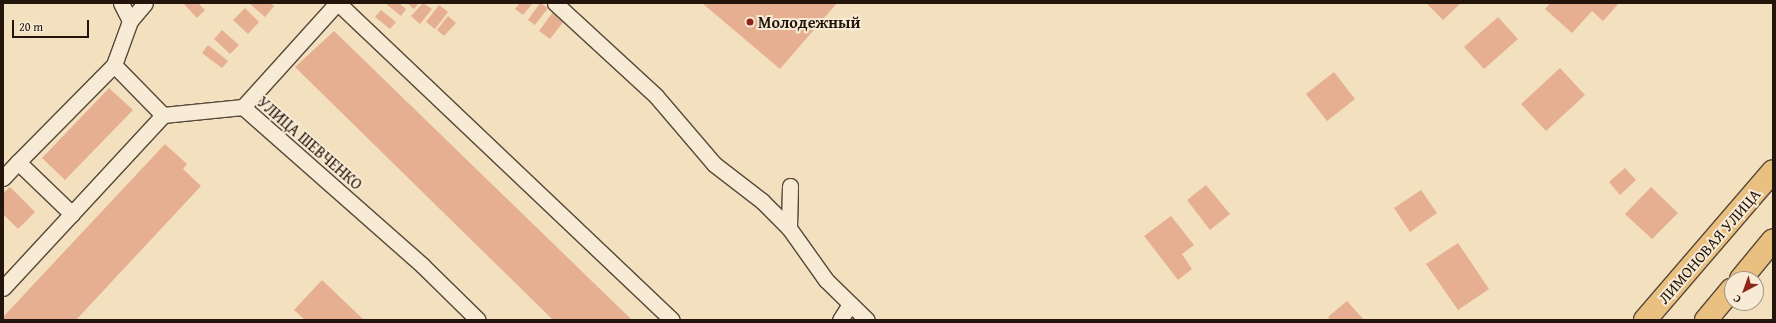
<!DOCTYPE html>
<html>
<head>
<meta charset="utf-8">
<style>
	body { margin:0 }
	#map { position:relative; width:1776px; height:323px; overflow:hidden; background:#f3e0bf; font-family:"Gentium Book Plus",serif }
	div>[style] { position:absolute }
	.building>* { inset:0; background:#e6af92 }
	.roads { filter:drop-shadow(1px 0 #584839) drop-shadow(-1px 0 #584839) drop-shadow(0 1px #584839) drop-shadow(0 -1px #584839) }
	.service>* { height:15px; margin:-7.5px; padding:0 7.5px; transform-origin:7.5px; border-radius:7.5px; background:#f7ebd5 }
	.trunk>* { height:22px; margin:-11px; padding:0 11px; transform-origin:11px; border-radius:11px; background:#eac080 }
	.dots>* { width:11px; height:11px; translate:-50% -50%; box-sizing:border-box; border:2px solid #f7ebd5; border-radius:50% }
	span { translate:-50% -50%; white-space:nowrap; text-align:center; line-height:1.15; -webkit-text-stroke:4px #f7ebd5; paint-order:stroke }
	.poi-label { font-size:16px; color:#24150c; font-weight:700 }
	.left { translate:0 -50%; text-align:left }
	.street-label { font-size:16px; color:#24150c }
	.frame { position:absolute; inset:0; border:4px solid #24150c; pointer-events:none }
	.north { position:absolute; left:1724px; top:271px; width:40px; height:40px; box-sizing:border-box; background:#f7ebd5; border:1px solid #a39585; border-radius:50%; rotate:221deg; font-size:11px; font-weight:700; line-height:16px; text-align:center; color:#24150c }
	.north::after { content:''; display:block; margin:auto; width:14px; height:18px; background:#8f2418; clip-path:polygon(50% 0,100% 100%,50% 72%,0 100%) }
	.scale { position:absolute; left:12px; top:20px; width:77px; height:18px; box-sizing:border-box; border:2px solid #24150c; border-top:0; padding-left:5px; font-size:12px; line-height:14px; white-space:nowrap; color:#24150c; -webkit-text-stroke:3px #f7ebd5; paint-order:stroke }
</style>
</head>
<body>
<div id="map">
	<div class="building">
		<div style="clip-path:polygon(183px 3px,198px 3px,205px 10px,197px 18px)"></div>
		<div style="clip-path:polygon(249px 3px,270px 3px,274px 6px,265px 17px)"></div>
		<div style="clip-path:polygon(385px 3px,399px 3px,406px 9px,401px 16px)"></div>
		<div style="clip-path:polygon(407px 3px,419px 3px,414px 9px)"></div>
		<div style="clip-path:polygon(423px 3px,432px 9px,420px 24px,411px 16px)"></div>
		<div style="clip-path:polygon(520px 3px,533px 3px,523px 15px,515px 9px)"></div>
		<div style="clip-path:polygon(540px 3px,548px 8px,535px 25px,528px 20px)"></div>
		<div style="clip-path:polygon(702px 3px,837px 3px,780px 69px)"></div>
		<div style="clip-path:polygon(1426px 3px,1461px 3px,1443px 20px)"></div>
		<div style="clip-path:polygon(1550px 3px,1619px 3px,1603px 21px,1592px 11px,1572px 33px,1545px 9px)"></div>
		<div style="clip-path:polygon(439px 5px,448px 12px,435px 29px,426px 22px)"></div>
		<div style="clip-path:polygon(245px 8px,259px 22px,248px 34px,233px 20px)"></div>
		<div style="clip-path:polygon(381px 10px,396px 22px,390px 29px,375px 17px)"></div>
		<div style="clip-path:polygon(553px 12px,564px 21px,550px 39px,539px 31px)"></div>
		<div style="clip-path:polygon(448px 16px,456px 23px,444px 36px,437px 30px)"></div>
		<div style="clip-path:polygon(1498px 17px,1518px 39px,1484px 69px,1464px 47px)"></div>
		<div style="clip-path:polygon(222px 30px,239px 45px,230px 54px,214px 39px)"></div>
		<div style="clip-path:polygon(334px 31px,632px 320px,553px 320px,295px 67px)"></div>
		<div style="clip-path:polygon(208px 45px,228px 61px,222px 68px,202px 53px)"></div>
		<div style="clip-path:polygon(1560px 68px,1585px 95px,1546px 131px,1521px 104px)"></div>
		<div style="clip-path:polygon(1334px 72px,1355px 99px,1327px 121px,1306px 94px)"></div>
		<div style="clip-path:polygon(109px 88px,133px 110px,65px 180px,42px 158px)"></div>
		<div style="clip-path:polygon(165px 144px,187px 164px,183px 169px,201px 186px,76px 320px,3px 320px,3px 317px)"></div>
		<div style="clip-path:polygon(1625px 168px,1636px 180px,1620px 195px,1609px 182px)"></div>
		<div style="clip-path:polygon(1206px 185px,1230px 214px,1210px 230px,1187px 200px)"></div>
		<div style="clip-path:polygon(10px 187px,35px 212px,18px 229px,3px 214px,3px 193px)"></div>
		<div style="clip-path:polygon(1651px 187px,1678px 213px,1652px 239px,1625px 214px)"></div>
		<div style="clip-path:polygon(1421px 190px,1437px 213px,1410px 232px,1394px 208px)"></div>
		<div style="clip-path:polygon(1171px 216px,1194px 245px,1182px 254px,1192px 269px,1178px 280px,1144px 236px)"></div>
		<div style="clip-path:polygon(1458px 243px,1489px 289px,1458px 310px,1426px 264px)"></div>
		<div style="clip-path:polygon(322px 280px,364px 320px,305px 320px,294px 310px)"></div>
		<div style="clip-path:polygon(1347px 301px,1364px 320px,1331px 320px,1328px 317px)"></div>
	</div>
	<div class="roads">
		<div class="service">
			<div style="left:121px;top:3px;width:20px;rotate:63deg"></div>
			<div style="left:130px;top:21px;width:47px;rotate:110deg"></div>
			<div style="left:114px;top:65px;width:70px;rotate:45.6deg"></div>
			<div style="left:163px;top:115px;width:80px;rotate:-5.7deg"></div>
			<div style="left:243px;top:107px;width:239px;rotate:41.4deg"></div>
			<div style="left:422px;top:265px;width:78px;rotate:44.5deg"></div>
			<div style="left:338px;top:3px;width:460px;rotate:43.5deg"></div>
			<div style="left:555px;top:3px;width:137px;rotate:42.6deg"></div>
			<div style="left:656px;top:96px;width:89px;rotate:49.5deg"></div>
			<div style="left:714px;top:164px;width:61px;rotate:37.6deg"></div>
			<div style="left:762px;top:201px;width:38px;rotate:45deg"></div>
			<div style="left:130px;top:21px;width:23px;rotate:-50deg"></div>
			<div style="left:243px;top:107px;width:140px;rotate:-47.9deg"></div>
			<div style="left:3px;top:178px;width:22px;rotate:-47deg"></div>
			<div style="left:790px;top:186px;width:42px;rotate:91.4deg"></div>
			<div style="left:789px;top:228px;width:64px;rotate:54.6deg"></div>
			<div style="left:826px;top:280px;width:57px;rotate:44.3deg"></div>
			<div style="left:72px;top:214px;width:75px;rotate:-136.1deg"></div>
			<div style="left:18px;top:162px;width:136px;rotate:-45.3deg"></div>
			<div style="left:3px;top:288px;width:236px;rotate:-47.2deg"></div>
			<div style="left:840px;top:320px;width:19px;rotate:-58deg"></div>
		</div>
		<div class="trunk">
			<div style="left:1741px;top:279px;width:50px;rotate:-50.6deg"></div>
			<div style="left:1645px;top:320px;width:196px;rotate:-49.3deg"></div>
			<div style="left:1706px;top:320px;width:40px;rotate:-50deg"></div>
		</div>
	</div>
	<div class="dots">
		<div style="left:750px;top:22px;background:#8f2418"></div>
	</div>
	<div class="poi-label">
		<span class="left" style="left:758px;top:22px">Молодежный</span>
	</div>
	<div class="street-label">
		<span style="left:310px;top:143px;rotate:41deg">УЛИЦА ШЕВЧЕНКО</span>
		<span style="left:1709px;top:246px;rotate:-49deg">ЛИМОНОВАЯ УЛИЦА</span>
	</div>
	<div class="frame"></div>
	<div class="north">С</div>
	<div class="scale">20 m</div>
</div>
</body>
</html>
